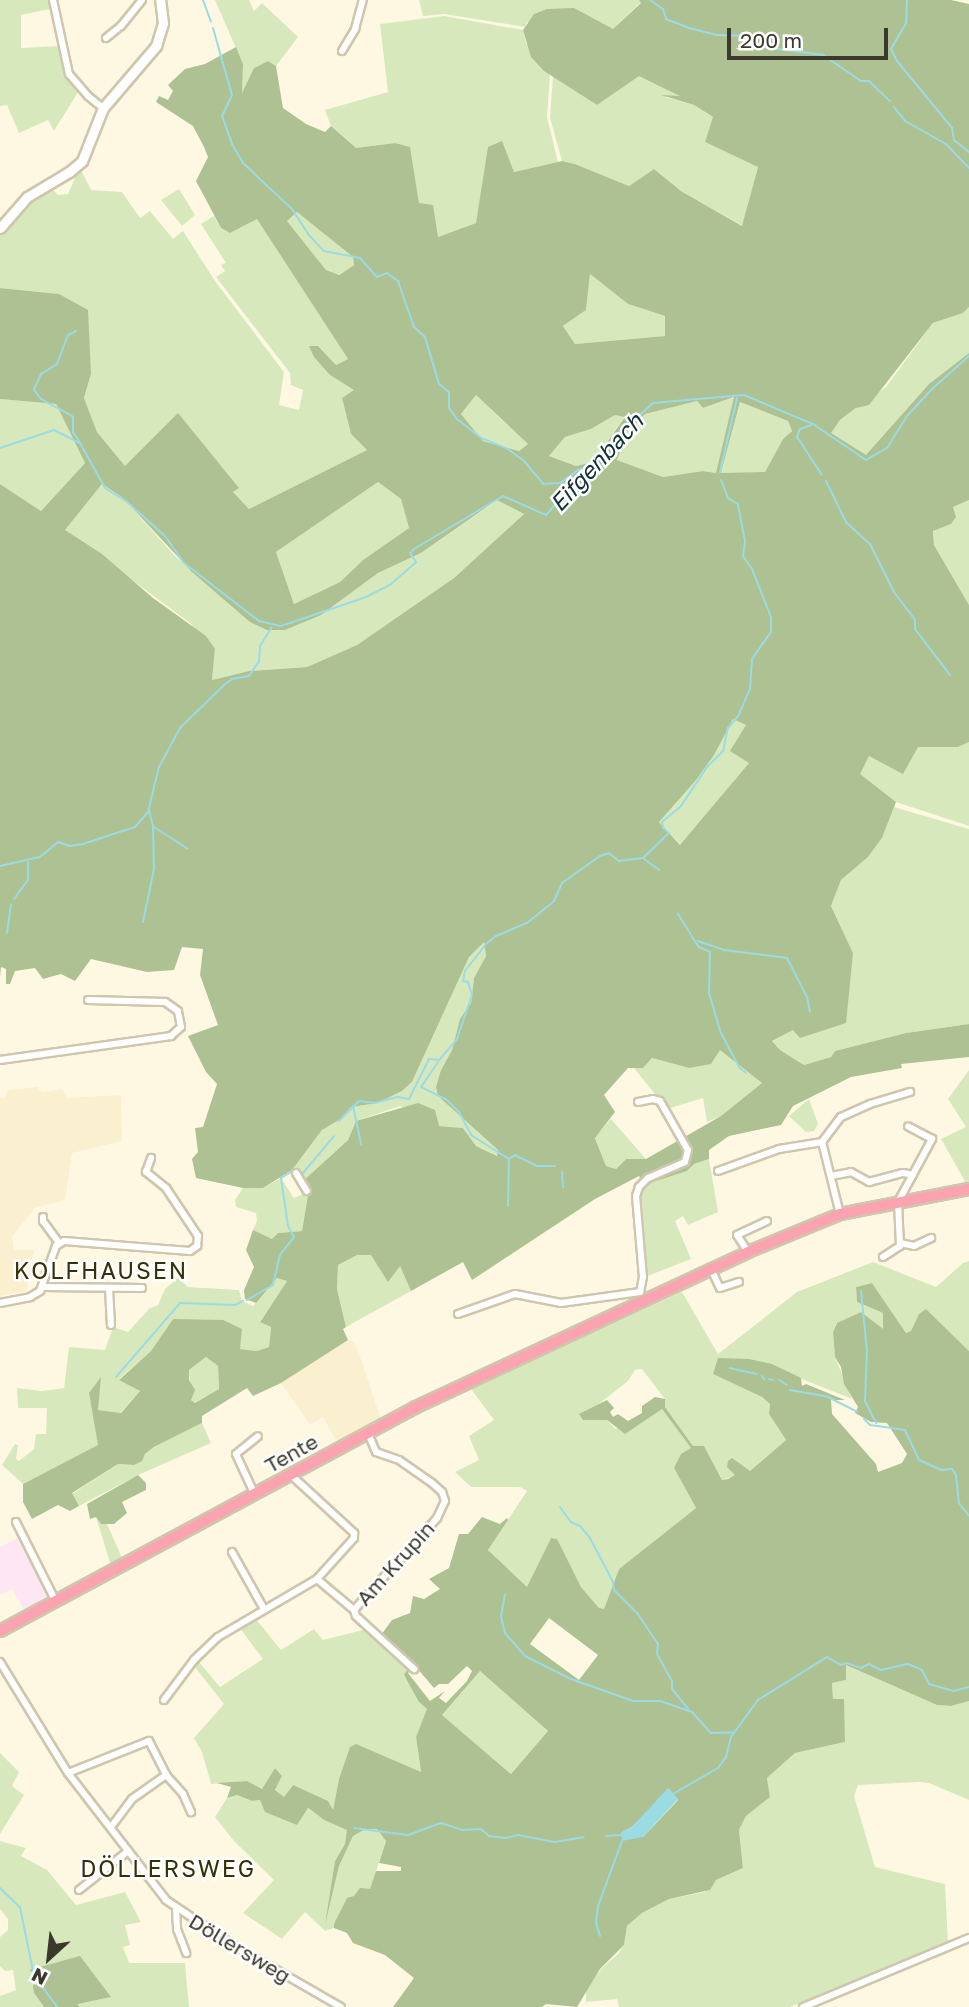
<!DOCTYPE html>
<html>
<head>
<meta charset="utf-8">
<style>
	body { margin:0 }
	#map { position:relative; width:969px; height:2007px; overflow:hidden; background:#fef8e3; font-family:"Golos Text",sans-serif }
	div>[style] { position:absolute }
	.built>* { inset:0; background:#faefce }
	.education>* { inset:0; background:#fee6f3 }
	.green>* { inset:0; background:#d7e9bc }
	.forest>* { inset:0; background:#aec193 }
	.water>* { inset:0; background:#9adbe4 }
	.stream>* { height:2px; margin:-1px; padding:0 1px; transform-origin:1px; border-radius:1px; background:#9adbe4 }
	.roads { filter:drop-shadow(2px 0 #cec6ad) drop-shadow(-2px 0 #cec6ad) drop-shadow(0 2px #cec6ad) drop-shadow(0 -2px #cec6ad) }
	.street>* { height:6px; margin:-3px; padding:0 3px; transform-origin:3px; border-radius:3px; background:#fff }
	.secondary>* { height:9px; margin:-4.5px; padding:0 4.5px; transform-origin:4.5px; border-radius:4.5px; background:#fff }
	.primary>* { height:10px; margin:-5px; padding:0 5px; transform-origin:5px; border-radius:5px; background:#fba3b1 }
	span { translate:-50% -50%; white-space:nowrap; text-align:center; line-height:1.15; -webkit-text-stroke:5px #fff; paint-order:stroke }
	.street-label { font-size:21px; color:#3b382e }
	.water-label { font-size:23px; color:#113136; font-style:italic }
	.neighbourhood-label { font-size:23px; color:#343105; letter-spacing:2px }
	.north { position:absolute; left:14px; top:1923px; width:70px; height:70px; -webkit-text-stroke:5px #fff; paint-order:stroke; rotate:207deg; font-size:19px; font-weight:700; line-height:28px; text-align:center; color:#3b382e }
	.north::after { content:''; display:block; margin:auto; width:24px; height:32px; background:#3b382e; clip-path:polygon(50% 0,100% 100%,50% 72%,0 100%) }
	.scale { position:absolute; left:727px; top:28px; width:161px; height:32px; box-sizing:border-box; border:4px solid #3b382e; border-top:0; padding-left:9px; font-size:21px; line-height:24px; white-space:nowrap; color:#3b382e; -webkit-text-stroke:5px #fff; paint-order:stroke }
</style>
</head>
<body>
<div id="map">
	<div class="built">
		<div style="clip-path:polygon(37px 1087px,42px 1092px,62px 1089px,67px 1098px,121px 1095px,122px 1141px,72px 1153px,65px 1200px,35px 1208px,12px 1236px,14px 1250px,35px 1250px,25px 1274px,29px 1278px,26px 1291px,0 1296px,0 1097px,5px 1098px,8px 1090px)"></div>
		<div style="clip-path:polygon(348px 1340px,353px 1341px,360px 1356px,381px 1420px,337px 1442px,323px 1417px,310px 1425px,281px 1383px)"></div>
	</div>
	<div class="education">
		<div style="clip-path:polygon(17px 1538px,48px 1595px,24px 1610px,12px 1589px,0 1595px,0 1547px)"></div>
	</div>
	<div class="green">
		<div style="clip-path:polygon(0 0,52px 0,54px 8px,21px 15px,21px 48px,62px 46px,63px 56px,80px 89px,54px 131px,48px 120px,19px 133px,7px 105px,0 106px)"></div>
		<div style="clip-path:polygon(215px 0,249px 0,254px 11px,262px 3px,298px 37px,276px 66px,268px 61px,254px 68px,245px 92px,241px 93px,243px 64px)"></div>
		<div style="clip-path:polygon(419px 0,639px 0,641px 2px,613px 29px,527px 22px,525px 27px,444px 14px,423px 16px)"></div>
		<div style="clip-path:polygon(444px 16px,523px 30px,526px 43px,550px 74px,547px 117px,558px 162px,513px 172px,476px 223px,438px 237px,419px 204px,410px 148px,395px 143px,356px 148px,331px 126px,325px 110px,388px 92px,380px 24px)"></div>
		<div style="clip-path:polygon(639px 75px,682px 96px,665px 97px,694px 105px,714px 118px,705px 142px,758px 166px,743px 226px,681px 191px,654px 169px,629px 186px,575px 164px,562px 161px,550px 118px,553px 76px,597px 105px)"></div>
		<div style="clip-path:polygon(81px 170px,91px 190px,122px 192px,140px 218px,150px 211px,173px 239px,183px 231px,215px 281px,284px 372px,279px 405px,299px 410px,303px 390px,291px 385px,290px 373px,216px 277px,225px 271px,221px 265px,226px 263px,201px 224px,214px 216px,221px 228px,230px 233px,257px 218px,348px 359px,336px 365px,318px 346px,330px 375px,355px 390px,342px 398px,351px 434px,367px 450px,249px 509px,233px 492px,239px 488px,125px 466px,97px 432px,84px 398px,91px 374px,59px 294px,0 288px,0 231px,22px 203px,50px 187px,58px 195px,68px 194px,78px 171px)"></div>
		<div style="clip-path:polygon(179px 189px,195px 215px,182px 226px,161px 200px)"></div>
		<div style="clip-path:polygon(297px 212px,353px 257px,354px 265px,338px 275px,326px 270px,287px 221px)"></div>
		<div style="clip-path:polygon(590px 274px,628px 304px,665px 316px,665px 336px,575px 344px,563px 326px,586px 310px)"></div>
		<div style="clip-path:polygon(969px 307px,969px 353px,929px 384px,866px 456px,830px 433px,840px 420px,886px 387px,933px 323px,963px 313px)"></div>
		<div style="clip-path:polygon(476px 395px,501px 419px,528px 444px,519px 451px,483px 441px,461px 414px)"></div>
		<div style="clip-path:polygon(735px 397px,717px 473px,703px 471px,663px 477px,617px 460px,628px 431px,644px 414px,697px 401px,703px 408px)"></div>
		<div style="clip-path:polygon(0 399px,56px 404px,85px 463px,41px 511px,0 484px)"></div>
		<div style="clip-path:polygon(740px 402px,788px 421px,792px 431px,783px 439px,765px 472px,721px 474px)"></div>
		<div style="clip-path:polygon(615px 415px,625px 416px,593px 462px,576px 466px,549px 456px,565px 437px,591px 429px)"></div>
		<div style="clip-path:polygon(378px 482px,401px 499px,409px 528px,363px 560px,340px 582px,294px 604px,276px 552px)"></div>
		<div style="clip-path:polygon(102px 484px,123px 498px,174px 555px,230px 603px,321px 615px,378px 573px,421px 553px,498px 500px,524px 514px,454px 578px,357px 645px,307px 667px,249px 671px,212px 680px,215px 650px,190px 623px,65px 530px)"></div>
		<div style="clip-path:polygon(969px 500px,969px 605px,934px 545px,933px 530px,951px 524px,953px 507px)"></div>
		<div style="clip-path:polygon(733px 719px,746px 724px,749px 763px,681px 845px,658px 822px,702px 771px)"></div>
		<div style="clip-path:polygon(969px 742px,969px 826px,896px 802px,859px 774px,869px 756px,917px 747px,958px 747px)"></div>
		<div style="clip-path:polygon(894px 807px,969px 829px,969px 1024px,906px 1033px,835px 1051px,831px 1057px,804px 1065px,780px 1050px,772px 1041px,793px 1030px,853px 953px,831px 906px,841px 880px,868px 857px,882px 838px)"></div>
		<div style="clip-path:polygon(484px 941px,486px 956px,474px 978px,471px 1003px,460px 1020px,452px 1050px,441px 1070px,438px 1096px,498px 1150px,498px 1156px,476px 1146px,463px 1128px,439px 1126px,400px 1106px,356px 1121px,348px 1140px,302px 1182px,292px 1170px,322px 1130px,339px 1120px,351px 1107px,378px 1103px,402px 1091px,412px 1082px,469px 957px)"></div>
		<div style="clip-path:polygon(720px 1049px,762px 1083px,721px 1116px,707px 1122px,703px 1098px,667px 1109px,634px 1068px,643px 1068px,652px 1058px,689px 1068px)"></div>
		<div style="clip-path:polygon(969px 1070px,969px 1182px,966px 1183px,941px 1139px,966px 1127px,948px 1099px)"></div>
		<div style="clip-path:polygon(809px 1099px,818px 1124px,814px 1131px,806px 1132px,789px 1116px)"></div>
		<div style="clip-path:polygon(611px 1119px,646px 1159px,626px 1159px,616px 1169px,606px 1166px,595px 1137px)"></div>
		<div style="clip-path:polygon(709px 1159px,718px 1212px,688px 1225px,683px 1216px,675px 1221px,691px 1259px,645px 1277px,640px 1191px,644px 1185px,687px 1171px,694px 1164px)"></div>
		<div style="clip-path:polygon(281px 1178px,294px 1198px,305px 1193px,308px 1195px,302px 1231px,278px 1233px,273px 1239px,256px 1234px,253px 1230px,257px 1221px,256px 1213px,236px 1207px,235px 1200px,243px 1188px,263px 1188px)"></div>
		<div style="clip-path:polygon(346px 1181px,400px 1266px,411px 1291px,346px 1327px,337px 1289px,338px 1265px,355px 1256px)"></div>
		<div style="clip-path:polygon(969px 1261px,969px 1351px,926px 1309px,911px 1331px,906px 1333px,872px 1283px,856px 1287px,857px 1302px,883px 1313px,883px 1330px,861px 1312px,836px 1324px,833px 1332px,835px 1357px,852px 1399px,782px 1371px,772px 1364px,713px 1374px,762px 1397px,770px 1404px,769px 1414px,786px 1440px,750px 1471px,722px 1480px,704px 1446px,693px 1446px,665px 1407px,665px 1399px,642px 1369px,635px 1370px,628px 1381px,595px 1407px,583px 1420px,607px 1420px,615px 1429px,662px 1409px,691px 1448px,674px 1468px,696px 1508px,619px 1569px,604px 1609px,599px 1608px,581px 1587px,556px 1539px,551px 1538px,528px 1588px,488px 1550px,527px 1491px,520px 1487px,471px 1487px,455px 1472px,479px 1460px,469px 1436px,494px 1420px,471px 1389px,682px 1292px,718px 1354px,797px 1292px,873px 1262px,936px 1287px,963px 1263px)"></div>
		<div style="clip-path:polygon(180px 1276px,187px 1287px,239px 1290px,242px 1301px,253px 1306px,277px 1278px,287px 1281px,260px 1321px,271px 1326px,269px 1347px,257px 1351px,239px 1349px,173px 1319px,151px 1351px,119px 1379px,140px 1391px,120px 1413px,98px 1410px,89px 1393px,99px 1445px,23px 1484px,2px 1465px,15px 1444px,18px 1445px,16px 1459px,19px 1461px,34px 1449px,36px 1434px,46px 1434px,47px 1408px,18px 1408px,17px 1388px,42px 1391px,64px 1388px,69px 1347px,105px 1350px,113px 1327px,128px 1332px,149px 1309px,158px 1305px,165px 1289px)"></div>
		<div style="clip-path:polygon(206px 1357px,218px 1366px,219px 1389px,195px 1403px,191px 1400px,189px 1370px)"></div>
		<div style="clip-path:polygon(202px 1423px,211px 1443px,138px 1475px,79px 1506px,72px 1494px,118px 1464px,133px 1465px,154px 1447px)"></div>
		<div style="clip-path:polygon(96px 1517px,101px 1524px,107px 1524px,123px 1560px,111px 1566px)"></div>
		<div style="clip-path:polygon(255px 1618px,281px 1650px,314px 1629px,323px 1640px,367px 1629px,409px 1667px,404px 1676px,428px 1709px,416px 1737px,421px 1773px,339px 1779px,333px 1811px,293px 1785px,284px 1797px,275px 1790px,282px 1776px,275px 1768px,262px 1789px,247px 1781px,211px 1784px,202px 1752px,194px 1738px,224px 1704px,194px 1666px,199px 1662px,220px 1687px,263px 1659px,239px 1627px)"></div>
		<div style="clip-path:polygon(846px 1665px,937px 1705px,951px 1706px,969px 1701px,969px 1800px,929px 1783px,919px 1782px,858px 1785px,854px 1796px,875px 1867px,945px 1884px,948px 1944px,790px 2007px,619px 2007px,617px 1999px,586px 2002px,586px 1989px,601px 1969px,618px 1954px,624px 1945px,627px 1926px,642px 1913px,669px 1899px,705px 1892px,716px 1880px,743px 1868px,739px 1830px,746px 1816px,770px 1797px,767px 1778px,795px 1753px,845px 1742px,843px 1699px,833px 1699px,832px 1683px,846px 1680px)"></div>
		<div style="clip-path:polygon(480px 1671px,548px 1731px,511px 1774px,442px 1715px)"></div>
		<div style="clip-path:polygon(0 1753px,19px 1772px,12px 1786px,24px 1795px,0 1834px)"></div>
		<div style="clip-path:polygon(237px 1795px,252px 1801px,260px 1800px,297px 1825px,307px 1808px,324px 1820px,348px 1830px,345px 1844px,335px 1861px,328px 1913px,339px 1866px,353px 1836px,366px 1829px,377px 1829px,386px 1841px,370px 1890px,334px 1924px,334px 1928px,325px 1931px,305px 1912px,282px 1939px,243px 1913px,274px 1880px,234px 1841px,215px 1817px,227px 1798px)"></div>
		<div style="clip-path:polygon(0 1841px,26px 1848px,21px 1856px,47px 1870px,76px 1905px,125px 1892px,141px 1922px,125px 1925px,130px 1945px,123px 1947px,129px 1963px,185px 1963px,189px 2007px,79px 2007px,78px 2004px,111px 1997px,30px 1971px,39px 1976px,34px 1993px,44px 2007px,0 2007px,0 1996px,16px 1990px,13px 1970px,5px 1971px,0 1966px,0 1937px,8px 1930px,8px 1919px,0 1909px)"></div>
	</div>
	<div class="forest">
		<div style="clip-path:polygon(evenodd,639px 0,951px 0,969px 4px,969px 307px,963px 313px,933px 323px,869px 405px,856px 408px,840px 420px,831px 433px,866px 455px,929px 384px,969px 353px,969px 500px,953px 507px,956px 517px,951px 524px,933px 531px,934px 545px,969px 605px,969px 742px,958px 747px,918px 747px,903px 774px,869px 756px,860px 774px,896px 802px,882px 838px,868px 857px,841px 880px,831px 906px,853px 953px,846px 1023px,800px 1038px,793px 1030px,772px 1041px,780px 1050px,804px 1065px,831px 1057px,835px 1051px,906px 1033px,969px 1024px,969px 1057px,901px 1064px,902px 1068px,851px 1077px,793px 1106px,781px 1125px,729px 1136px,709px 1150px,709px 1159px,694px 1164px,687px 1171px,644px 1185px,639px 1176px,595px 1199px,472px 1280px,463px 1262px,411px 1291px,400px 1266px,388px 1282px,371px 1255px,357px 1255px,338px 1265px,337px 1289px,346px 1327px,343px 1329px,348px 1340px,281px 1383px,253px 1396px,247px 1388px,202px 1416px,202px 1423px,154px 1447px,145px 1454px,142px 1461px,134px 1465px,118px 1464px,72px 1493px,79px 1506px,70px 1511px,58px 1505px,32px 1519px,23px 1502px,23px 1484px,98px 1445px,89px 1393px,101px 1377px,98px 1410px,121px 1413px,140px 1391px,119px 1380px,151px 1351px,173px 1319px,223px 1320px,242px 1329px,240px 1349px,257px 1351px,269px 1347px,271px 1327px,260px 1322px,287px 1281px,277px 1278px,256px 1303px,245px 1299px,244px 1290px,254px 1267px,246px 1250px,253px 1230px,272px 1239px,278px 1233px,302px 1231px,308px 1195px,302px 1182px,348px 1140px,356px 1121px,418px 1103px,435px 1110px,439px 1126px,463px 1128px,476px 1146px,497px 1156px,498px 1150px,438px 1096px,436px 1087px,441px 1070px,452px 1050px,460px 1019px,471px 1003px,474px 978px,486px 956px,484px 942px,469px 957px,412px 1082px,402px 1091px,378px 1103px,351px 1107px,339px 1120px,322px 1130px,292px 1170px,263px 1188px,243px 1188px,196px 1178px,192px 1159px,198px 1152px,195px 1128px,203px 1127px,217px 1084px,206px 1072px,188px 1036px,218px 1025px,200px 975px,203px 949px,182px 947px,174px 970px,147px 972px,91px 959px,75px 981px,61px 974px,43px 979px,35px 968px,15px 971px,10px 984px,6px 984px,6px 969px,1px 967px,0 978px,0 484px,41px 511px,85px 463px,56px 404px,0 399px,0 288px,59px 294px,88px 310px,91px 374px,84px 398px,97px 432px,125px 466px,178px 413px,239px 488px,233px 492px,249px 509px,367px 450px,351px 434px,342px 398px,354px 390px,330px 375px,314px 357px,309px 346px,318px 346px,336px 365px,348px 359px,257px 219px,230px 233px,221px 228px,196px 181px,208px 157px,204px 147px,193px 126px,156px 102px,159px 96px,168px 100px,173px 91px,168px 85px,185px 69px,205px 64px,236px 47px,243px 64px,242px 93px,254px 68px,268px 61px,276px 66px,283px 108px,306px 124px,325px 132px,331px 126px,356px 148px,395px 143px,410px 147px,419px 203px,433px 205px,438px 237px,476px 223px,488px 147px,502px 141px,514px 172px,562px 161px,575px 164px,629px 186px,654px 169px,681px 191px,742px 226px,758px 167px,705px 142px,713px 117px,694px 105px,661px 95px,680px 96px,639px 76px,597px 105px,544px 71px,531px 57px,523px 30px,534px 14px,547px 9px,574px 8px,613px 29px,641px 3px,639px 0,297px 212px,353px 257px,354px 265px,339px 275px,326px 270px,287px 221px,297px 212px,639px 0,590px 274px,628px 304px,665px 316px,665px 336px,575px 344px,563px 326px,586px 310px,590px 274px,639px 0,476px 395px,528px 444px,519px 451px,483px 441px,461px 414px,476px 395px,639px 0,734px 397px,716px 473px,703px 471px,663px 477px,617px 460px,628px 431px,645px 414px,697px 401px,703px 408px,734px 397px,639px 0,740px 402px,788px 421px,792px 431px,783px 439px,765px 472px,721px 473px,740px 402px,639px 0,615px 415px,625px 417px,593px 462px,576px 466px,549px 456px,565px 437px,591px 429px,615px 415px,639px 0,378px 482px,401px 499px,409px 528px,363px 560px,340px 582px,294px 604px,276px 552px,378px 482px,639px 0,102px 484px,123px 498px,192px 572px,250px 622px,267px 630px,285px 630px,321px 615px,378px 573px,421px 553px,497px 500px,524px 514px,454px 578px,357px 645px,307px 667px,249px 671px,212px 680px,215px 649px,206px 636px,153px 598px,102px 554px,65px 530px,102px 484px,639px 0,733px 719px,746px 725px,730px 751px,749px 763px,680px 845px,659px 822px,696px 780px,714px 755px,733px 719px,639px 0,720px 1050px,762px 1083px,721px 1116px,646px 1159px,626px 1159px,616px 1169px,606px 1166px,595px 1138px,615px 1112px,604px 1095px,628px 1068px,643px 1068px,652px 1058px,689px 1068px,711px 1064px,720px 1050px,639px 0,206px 1357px,218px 1366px,219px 1389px,195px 1403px,191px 1400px,195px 1390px,189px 1380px,189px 1370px,206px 1357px)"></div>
		<div style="clip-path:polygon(evenodd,872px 1283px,906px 1333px,911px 1331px,919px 1314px,926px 1309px,969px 1351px,969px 1701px,951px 1706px,937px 1705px,846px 1665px,846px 1680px,832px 1683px,833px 1699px,844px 1699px,845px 1742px,795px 1753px,767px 1778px,770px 1797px,746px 1816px,739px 1830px,743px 1868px,716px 1880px,710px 1890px,669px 1899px,642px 1913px,627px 1926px,624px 1945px,600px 1969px,577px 2007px,546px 2004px,542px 2007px,393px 2007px,414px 1978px,385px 1955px,353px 1943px,347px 1933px,334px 1928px,334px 1924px,347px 1898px,354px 1896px,360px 1888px,370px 1889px,376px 1871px,401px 1871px,401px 1867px,379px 1863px,386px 1841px,377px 1829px,366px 1829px,353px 1836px,339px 1866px,325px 1925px,335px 1861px,345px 1844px,347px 1830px,324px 1820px,308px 1808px,297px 1825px,265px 1812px,260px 1800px,252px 1801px,237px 1795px,227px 1798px,231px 1787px,217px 1783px,247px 1781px,262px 1789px,275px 1768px,282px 1776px,275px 1790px,284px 1797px,293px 1785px,328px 1801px,333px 1810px,339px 1779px,350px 1747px,356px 1744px,421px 1772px,416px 1737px,427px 1709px,419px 1702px,404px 1675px,409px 1667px,381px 1635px,392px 1620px,410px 1613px,413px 1596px,424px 1599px,440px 1589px,429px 1579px,449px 1568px,459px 1534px,468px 1534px,482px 1517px,500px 1524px,507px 1518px,508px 1520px,488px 1550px,527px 1587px,551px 1538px,557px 1539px,581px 1587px,599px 1608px,604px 1609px,619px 1569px,696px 1508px,674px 1468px,681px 1454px,691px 1448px,662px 1409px,625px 1434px,607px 1420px,583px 1420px,579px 1414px,607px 1400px,614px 1408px,610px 1412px,613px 1417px,618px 1414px,628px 1421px,642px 1413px,642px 1406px,655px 1397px,665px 1399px,665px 1407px,693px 1446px,704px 1446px,722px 1480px,728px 1479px,735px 1475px,727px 1467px,728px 1461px,732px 1458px,750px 1471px,786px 1440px,769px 1414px,770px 1404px,762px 1397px,713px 1374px,718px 1358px,749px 1359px,772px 1364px,801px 1378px,802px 1386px,806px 1384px,845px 1400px,831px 1400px,832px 1414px,876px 1464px,878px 1472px,902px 1463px,907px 1454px,887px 1423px,871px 1422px,855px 1413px,858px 1407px,844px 1384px,841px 1367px,835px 1357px,833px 1332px,837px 1323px,861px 1312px,883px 1329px,883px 1313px,857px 1302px,856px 1287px,872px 1283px,549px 1618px,598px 1655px,579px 1680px,530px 1644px,549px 1618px,872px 1283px,467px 1666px,472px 1671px,467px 1681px,446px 1703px,439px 1698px,445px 1691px,430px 1701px,408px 1673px,416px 1667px,434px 1688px,439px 1684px,448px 1684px,467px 1666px,872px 1283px,480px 1671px,548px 1731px,511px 1774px,442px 1715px,480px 1671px,872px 1283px,669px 1789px,678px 1800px,643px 1837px,621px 1833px,633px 1826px,669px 1789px)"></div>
		<div style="clip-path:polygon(138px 1475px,146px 1483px,146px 1490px,122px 1502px,127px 1513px,114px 1524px,101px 1524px,96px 1517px,90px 1519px,87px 1504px)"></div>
		<div style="clip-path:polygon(80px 1956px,111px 1997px,78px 2004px,79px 2007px,44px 2007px,34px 1993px,33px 1986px,39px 1976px,29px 1970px)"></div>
	</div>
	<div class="water">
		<div style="clip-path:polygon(668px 1788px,678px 1799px,643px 1837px,622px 1841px,621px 1833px,633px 1826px)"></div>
	</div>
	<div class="stream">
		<div style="left:203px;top:0;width:23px;rotate:70deg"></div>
		<div style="left:650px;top:0;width:16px;rotate:35deg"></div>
		<div style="left:663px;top:9px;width:10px;rotate:73deg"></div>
		<div style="left:666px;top:19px;width:25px;rotate:21deg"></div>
		<div style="left:689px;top:28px;width:29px;rotate:14deg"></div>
		<div style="left:717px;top:35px;width:29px;rotate:2deg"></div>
		<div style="left:746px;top:36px;width:21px;rotate:31deg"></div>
		<div style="left:764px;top:47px;width:60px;rotate:7.7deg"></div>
		<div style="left:823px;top:55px;width:46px;rotate:34.4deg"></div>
		<div style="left:861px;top:81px;width:8px"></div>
		<div style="left:869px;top:81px;width:29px;rotate:44deg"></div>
		<div style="left:907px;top:0;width:23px;rotate:92deg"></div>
		<div style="left:906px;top:23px;width:30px;rotate:120deg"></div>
		<div style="left:891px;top:49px;width:13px;rotate:63deg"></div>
		<div style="left:897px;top:61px;width:87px;rotate:50.6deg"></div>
		<div style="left:952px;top:128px;width:12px;rotate:81deg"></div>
		<div style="left:954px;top:140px;width:19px;rotate:39deg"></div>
		<div style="left:213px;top:28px;width:70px;rotate:74.2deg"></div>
		<div style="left:232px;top:95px;width:23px;rotate:115deg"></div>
		<div style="left:222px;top:116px;width:30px;rotate:70deg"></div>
		<div style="left:232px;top:144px;width:22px;rotate:60deg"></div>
		<div style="left:243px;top:163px;width:67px;rotate:43.2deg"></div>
		<div style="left:292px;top:209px;width:30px;rotate:57deg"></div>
		<div style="left:308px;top:234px;width:23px;rotate:47deg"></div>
		<div style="left:324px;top:251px;width:37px;rotate:11deg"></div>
		<div style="left:360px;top:258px;width:25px;rotate:48deg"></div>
		<div style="left:377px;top:277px;width:11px;rotate:-22deg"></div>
		<div style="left:387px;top:273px;width:14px;rotate:36deg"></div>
		<div style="left:398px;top:281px;width:49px;rotate:70.8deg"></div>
		<div style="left:414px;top:327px;width:15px;rotate:42deg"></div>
		<div style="left:425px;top:337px;width:49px;rotate:73.4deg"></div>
		<div style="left:439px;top:384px;width:13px;rotate:39deg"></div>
		<div style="left:449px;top:392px;width:16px;rotate:90deg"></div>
		<div style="left:449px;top:408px;width:14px;rotate:54deg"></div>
		<div style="left:457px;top:419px;width:31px;rotate:38deg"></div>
		<div style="left:481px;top:438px;width:29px;rotate:22deg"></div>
		<div style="left:508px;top:449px;width:20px;rotate:37deg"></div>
		<div style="left:524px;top:461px;width:30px;rotate:50deg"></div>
		<div style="left:543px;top:484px;width:17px;rotate:-3deg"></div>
		<div style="left:560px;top:483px;width:22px;rotate:-36deg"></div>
		<div style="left:578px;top:470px;width:14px;rotate:-17deg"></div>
		<div style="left:894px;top:107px;width:18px;rotate:52deg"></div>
		<div style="left:905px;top:121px;width:47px;rotate:29.3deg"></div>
		<div style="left:946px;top:144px;width:33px;rotate:46deg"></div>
		<div style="left:76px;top:331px;width:9px;rotate:153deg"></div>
		<div style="left:68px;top:335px;width:31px;rotate:111deg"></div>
		<div style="left:57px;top:364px;width:19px;rotate:148deg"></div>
		<div style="left:41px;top:374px;width:17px;rotate:114deg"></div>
		<div style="left:34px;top:390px;width:11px;rotate:52deg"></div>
		<div style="left:41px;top:399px;width:37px;rotate:29deg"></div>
		<div style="left:73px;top:417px;width:15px;rotate:90deg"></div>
		<div style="left:73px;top:432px;width:11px;rotate:56deg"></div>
		<div style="left:811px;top:425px;width:12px;rotate:160deg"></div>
		<div style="left:800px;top:429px;width:9px;rotate:111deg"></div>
		<div style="left:797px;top:437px;width:45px;rotate:56.7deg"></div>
		<div style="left:0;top:448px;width:57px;rotate:-18.4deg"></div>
		<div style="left:54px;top:430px;width:29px;rotate:27deg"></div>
		<div style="left:80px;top:443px;width:51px;rotate:60.9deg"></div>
		<div style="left:105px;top:488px;width:25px;rotate:32deg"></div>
		<div style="left:126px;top:501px;width:52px;rotate:41.9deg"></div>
		<div style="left:165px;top:536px;width:33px;rotate:55deg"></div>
		<div style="left:184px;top:563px;width:95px;rotate:37.7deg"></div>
		<div style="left:259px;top:621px;width:23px;rotate:13deg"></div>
		<div style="left:281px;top:626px;width:90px;rotate:-18.8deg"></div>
		<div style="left:366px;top:597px;width:28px;rotate:-27deg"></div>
		<div style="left:391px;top:584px;width:33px;rotate:-41deg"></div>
		<div style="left:416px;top:562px;width:11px;rotate:-124deg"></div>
		<div style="left:410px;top:553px;width:6px;rotate:-45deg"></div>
		<div style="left:414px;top:549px;width:104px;rotate:-30.8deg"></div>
		<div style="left:503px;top:496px;width:47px;rotate:23.8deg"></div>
		<div style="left:546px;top:515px;width:110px;rotate:-47.9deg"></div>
		<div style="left:620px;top:433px;width:45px;rotate:-42.3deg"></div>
		<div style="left:653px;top:403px;width:91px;rotate:-5deg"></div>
		<div style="left:744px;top:395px;width:75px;rotate:22.8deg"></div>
		<div style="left:813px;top:424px;width:64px;rotate:34.2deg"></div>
		<div style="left:866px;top:460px;width:24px;rotate:-30deg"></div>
		<div style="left:887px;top:448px;width:36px;rotate:-58deg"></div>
		<div style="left:906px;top:417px;width:38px;rotate:-47deg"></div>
		<div style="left:932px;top:389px;width:50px;rotate:-41.7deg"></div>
		<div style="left:720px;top:472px;width:76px;rotate:-77.1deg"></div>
		<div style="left:826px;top:481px;width:46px;rotate:64deg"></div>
		<div style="left:846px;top:522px;width:33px;rotate:43deg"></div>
		<div style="left:870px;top:544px;width:54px;rotate:63.4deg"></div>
		<div style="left:894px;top:592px;width:35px;rotate:53deg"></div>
		<div style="left:915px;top:620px;width:9px;rotate:90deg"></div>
		<div style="left:915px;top:629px;width:58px;rotate:52.7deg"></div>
		<div style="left:154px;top:827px;width:40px;rotate:32.9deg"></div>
		<div style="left:644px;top:859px;width:19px;rotate:36deg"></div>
		<div style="left:0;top:866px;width:41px;rotate:-12.7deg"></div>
		<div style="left:40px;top:857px;width:23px;rotate:-40deg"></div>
		<div style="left:58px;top:842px;width:13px;rotate:18deg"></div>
		<div style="left:70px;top:846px;width:13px;rotate:-9deg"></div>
		<div style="left:83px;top:844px;width:55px;rotate:-18.1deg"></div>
		<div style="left:135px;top:827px;width:20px;rotate:-49deg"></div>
		<div style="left:148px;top:812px;width:46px;rotate:-76.3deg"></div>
		<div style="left:159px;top:767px;width:44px;rotate:-61.7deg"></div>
		<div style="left:180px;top:728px;width:62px;rotate:-44.3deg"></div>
		<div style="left:224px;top:685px;width:10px;rotate:-37deg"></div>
		<div style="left:232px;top:679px;width:17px;rotate:-10deg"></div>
		<div style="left:249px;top:676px;width:18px;rotate:-56deg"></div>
		<div style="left:259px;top:661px;width:15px;rotate:-86deg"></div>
		<div style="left:260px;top:646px;width:22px;rotate:-58deg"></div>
		<div style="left:14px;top:899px;width:24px;rotate:-54deg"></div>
		<div style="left:28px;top:880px;width:18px;rotate:-90deg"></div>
		<div style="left:678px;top:914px;width:39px;rotate:58deg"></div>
		<div style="left:699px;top:947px;width:12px;rotate:24deg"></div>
		<div style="left:710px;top:952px;width:41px;rotate:91.4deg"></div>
		<div style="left:709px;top:993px;width:42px;rotate:73.3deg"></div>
		<div style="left:721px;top:1033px;width:38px;rotate:62deg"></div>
		<div style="left:739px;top:1067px;width:9px;rotate:41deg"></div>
		<div style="left:143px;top:922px;width:54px;rotate:-78.3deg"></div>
		<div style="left:154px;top:869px;width:43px;rotate:-91.3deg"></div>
		<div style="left:153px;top:826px;width:16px;rotate:-104deg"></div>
		<div style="left:7px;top:933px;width:29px;rotate:-82deg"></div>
		<div style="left:698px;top:941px;width:28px;rotate:19deg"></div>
		<div style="left:724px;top:950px;width:64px;rotate:7.2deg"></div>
		<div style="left:787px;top:958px;width:44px;rotate:62.9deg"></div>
		<div style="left:807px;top:997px;width:15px;rotate:79deg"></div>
		<div style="left:438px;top:1062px;width:30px;rotate:124deg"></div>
		<div style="left:421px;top:1087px;width:28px;rotate:26deg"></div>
		<div style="left:446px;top:1099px;width:18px;rotate:45deg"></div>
		<div style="left:459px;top:1112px;width:26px;rotate:62deg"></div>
		<div style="left:471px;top:1135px;width:45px;rotate:32.3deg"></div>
		<div style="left:509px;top:1159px;width:7px;rotate:-34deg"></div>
		<div style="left:515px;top:1155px;width:25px;rotate:27deg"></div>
		<div style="left:537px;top:1166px;width:18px"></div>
		<div style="left:353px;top:1106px;width:40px;rotate:78deg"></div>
		<div style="left:339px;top:1121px;width:28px;rotate:-45deg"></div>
		<div style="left:359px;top:1101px;width:16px;rotate:7deg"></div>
		<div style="left:375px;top:1103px;width:24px;rotate:-15deg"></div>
		<div style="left:398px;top:1097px;width:11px;rotate:10deg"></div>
		<div style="left:409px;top:1099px;width:45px;rotate:-63.4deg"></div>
		<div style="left:429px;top:1059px;width:10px;rotate:6deg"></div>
		<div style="left:439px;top:1060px;width:28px;rotate:-49deg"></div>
		<div style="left:457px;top:1039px;width:46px;rotate:-71.2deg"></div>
		<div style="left:472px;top:995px;width:14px;rotate:-107deg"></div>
		<div style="left:468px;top:982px;width:5px;rotate:-169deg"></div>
		<div style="left:463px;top:981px;width:10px;rotate:-79deg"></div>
		<div style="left:465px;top:971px;width:34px;rotate:-52deg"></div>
		<div style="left:486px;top:944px;width:13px;rotate:-39deg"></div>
		<div style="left:496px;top:936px;width:34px;rotate:-23deg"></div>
		<div style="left:527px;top:923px;width:35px;rotate:-39deg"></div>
		<div style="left:554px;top:901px;width:20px;rotate:-66deg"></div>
		<div style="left:562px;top:883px;width:47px;rotate:-35.4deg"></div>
		<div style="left:600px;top:856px;width:9px;rotate:-18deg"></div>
		<div style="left:609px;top:853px;width:13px;rotate:39deg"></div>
		<div style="left:619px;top:861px;width:24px;rotate:-7deg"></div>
		<div style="left:643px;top:858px;width:36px;rotate:-44deg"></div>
		<div style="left:669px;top:833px;width:8px;rotate:-140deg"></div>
		<div style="left:663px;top:828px;width:6px;rotate:-99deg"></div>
		<div style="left:662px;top:822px;width:25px;rotate:-40deg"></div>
		<div style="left:681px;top:806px;width:47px;rotate:-56.3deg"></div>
		<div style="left:707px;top:767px;width:23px;rotate:-45deg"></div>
		<div style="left:723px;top:751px;width:24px;rotate:-78deg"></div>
		<div style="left:728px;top:728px;width:16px;rotate:-50deg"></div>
		<div style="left:738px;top:716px;width:30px;rotate:-66deg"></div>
		<div style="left:750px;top:689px;width:30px;rotate:-86deg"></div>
		<div style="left:752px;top:659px;width:33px;rotate:-55deg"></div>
		<div style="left:771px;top:632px;width:15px;rotate:-90deg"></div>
		<div style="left:771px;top:617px;width:52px;rotate:-111.6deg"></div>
		<div style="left:752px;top:569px;width:16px;rotate:-125deg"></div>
		<div style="left:743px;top:556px;width:15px;rotate:-82deg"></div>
		<div style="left:745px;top:541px;width:38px;rotate:-101deg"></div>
		<div style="left:738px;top:504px;width:12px;rotate:-149deg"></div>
		<div style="left:728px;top:498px;width:19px;rotate:-111deg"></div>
		<div style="left:562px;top:1172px;width:15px;rotate:86deg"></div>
		<div style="left:508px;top:1206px;width:47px;rotate:-88.8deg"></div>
		<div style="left:861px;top:1291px;width:60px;rotate:84.3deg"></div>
		<div style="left:867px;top:1351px;width:50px;rotate:92.3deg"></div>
		<div style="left:865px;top:1401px;width:25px;rotate:63deg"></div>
		<div style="left:247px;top:1300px;width:30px;rotate:-30deg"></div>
		<div style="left:273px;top:1285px;width:31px;rotate:-77deg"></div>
		<div style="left:280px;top:1255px;width:23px;rotate:-52deg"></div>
		<div style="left:294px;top:1237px;width:13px;rotate:-119deg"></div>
		<div style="left:288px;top:1226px;width:49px;rotate:-98.3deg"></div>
		<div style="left:281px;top:1178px;width:17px;rotate:-31deg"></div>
		<div style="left:296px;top:1169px;width:8px;rotate:30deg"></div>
		<div style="left:303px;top:1173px;width:48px;rotate:-50deg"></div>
		<div style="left:730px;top:1368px;width:27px;rotate:13deg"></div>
		<div style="left:762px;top:1376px;width:4px;rotate:56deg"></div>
		<div style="left:116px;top:1377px;width:98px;rotate:-49.1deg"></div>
		<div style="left:180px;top:1303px;width:55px;rotate:2.1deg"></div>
		<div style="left:235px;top:1305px;width:9px;rotate:-27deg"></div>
		<div style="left:769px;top:1379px;width:4px;rotate:14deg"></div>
		<div style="left:779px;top:1380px;width:9px;rotate:32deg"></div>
		<div style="left:790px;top:1390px;width:39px;rotate:10deg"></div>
		<div style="left:828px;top:1397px;width:33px;rotate:27deg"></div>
		<div style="left:864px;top:1419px;width:8px;rotate:45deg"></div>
		<div style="left:870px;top:1425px;width:35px;rotate:8deg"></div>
		<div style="left:905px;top:1430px;width:33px;rotate:65deg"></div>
		<div style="left:919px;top:1460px;width:24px;rotate:24deg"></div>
		<div style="left:941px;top:1470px;width:11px;rotate:-5deg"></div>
		<div style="left:952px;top:1469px;width:7px;rotate:56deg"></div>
		<div style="left:956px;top:1475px;width:28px;rotate:84deg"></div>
		<div style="left:959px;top:1503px;width:16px;rotate:52deg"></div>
		<div style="left:560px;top:1507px;width:19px;rotate:54deg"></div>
		<div style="left:571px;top:1522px;width:10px;rotate:24deg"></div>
		<div style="left:580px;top:1526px;width:16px;rotate:50deg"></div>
		<div style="left:590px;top:1538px;width:50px;rotate:62.4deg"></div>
		<div style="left:613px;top:1582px;width:8px;rotate:83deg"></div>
		<div style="left:614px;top:1590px;width:33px;rotate:45deg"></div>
		<div style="left:637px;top:1613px;width:37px;rotate:56deg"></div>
		<div style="left:658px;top:1644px;width:10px;rotate:96deg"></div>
		<div style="left:657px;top:1654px;width:31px;rotate:61deg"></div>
		<div style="left:672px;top:1681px;width:8px;rotate:90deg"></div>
		<div style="left:672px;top:1689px;width:26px;rotate:51deg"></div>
		<div style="left:505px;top:1594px;width:22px;rotate:100deg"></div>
		<div style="left:501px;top:1616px;width:17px;rotate:77deg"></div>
		<div style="left:505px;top:1633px;width:30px;rotate:49deg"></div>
		<div style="left:525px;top:1656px;width:51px;rotate:26.6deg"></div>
		<div style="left:571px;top:1679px;width:66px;rotate:19.5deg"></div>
		<div style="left:633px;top:1701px;width:27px"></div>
		<div style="left:660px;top:1701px;width:34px;rotate:19deg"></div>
		<div style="left:692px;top:1712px;width:28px;rotate:48deg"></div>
		<div style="left:711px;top:1733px;width:23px;rotate:-2deg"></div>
		<div style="left:673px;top:1794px;width:52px;rotate:-30deg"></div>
		<div style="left:718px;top:1768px;width:14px;rotate:-54deg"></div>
		<div style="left:726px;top:1757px;width:21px;rotate:-76deg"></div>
		<div style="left:731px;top:1737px;width:46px;rotate:-53.9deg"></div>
		<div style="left:758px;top:1700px;width:81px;rotate:-31.9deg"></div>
		<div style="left:827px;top:1657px;width:16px;rotate:30deg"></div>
		<div style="left:841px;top:1665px;width:6px;rotate:-18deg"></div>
		<div style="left:847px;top:1663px;width:15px;rotate:20deg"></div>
		<div style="left:861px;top:1668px;width:9px;rotate:-27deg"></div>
		<div style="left:869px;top:1664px;width:13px;rotate:27deg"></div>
		<div style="left:881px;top:1670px;width:28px;rotate:-13deg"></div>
		<div style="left:908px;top:1664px;width:15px;rotate:23deg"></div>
		<div style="left:922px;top:1670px;width:16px;rotate:63deg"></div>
		<div style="left:929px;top:1684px;width:25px;rotate:16deg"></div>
		<div style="left:953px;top:1691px;width:16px;rotate:-14deg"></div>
		<div style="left:354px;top:1828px;width:54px;rotate:7.4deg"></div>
		<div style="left:408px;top:1835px;width:35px;rotate:-20deg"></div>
		<div style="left:441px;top:1823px;width:23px;rotate:18deg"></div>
		<div style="left:463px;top:1830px;width:18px;rotate:-3deg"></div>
		<div style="left:481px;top:1829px;width:11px;rotate:41deg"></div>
		<div style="left:489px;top:1836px;width:17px;rotate:7deg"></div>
		<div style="left:506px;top:1838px;width:12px;rotate:-14deg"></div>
		<div style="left:518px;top:1835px;width:37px;rotate:11deg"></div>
		<div style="left:554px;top:1842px;width:30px;rotate:-9deg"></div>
		<div style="left:606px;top:1836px;width:15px;rotate:-4deg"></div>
		<div style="left:0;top:1888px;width:28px;rotate:44deg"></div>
		<div style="left:20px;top:1907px;width:70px;rotate:78.5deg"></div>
		<div style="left:34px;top:1976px;width:39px;rotate:53deg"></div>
		<div style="left:600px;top:1936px;width:15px;rotate:-106deg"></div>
		<div style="left:596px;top:1922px;width:16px;rotate:-83deg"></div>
		<div style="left:598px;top:1906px;width:69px;rotate:-69.7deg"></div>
	</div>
	<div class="roads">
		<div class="street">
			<div style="left:53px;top:0;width:76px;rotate:77.8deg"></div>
			<div style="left:69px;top:74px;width:29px;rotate:49deg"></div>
			<div style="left:88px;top:96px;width:19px;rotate:39deg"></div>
			<div style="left:106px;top:38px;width:19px;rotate:-39deg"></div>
			<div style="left:121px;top:26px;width:33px;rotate:-51deg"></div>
			<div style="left:342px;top:51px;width:26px;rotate:-59deg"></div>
			<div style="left:355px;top:29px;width:30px;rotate:-75deg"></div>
			<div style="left:0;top:1060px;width:173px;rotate:-8deg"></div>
			<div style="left:171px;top:1036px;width:13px;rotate:-42deg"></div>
			<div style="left:181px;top:1027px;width:16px;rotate:-101deg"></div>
			<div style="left:178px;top:1011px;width:16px;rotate:-145deg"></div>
			<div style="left:165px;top:1002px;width:77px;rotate:-178.5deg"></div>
			<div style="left:638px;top:1102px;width:15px;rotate:-11deg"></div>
			<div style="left:653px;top:1099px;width:7px;rotate:16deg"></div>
			<div style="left:660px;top:1101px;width:56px;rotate:60.3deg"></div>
			<div style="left:688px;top:1150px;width:12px;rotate:104deg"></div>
			<div style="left:685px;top:1162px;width:40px;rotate:156.6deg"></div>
			<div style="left:648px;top:1178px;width:13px;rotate:135deg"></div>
			<div style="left:639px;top:1187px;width:9px;rotate:108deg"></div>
			<div style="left:636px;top:1196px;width:81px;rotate:85.1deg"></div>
			<div style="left:643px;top:1277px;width:15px;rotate:101deg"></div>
			<div style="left:822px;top:1142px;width:31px;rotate:-53deg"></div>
			<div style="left:841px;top:1117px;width:32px;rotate:-24deg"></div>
			<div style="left:870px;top:1104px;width:42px;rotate:-16.7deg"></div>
			<div style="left:822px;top:1142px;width:74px;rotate:76deg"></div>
			<div style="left:718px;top:1171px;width:65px;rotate:-19.8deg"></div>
			<div style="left:779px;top:1149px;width:44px;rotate:-9.2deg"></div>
			<div style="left:296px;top:1173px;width:21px;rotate:59deg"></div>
			<div style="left:831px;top:1176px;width:20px;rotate:-11deg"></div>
			<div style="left:851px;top:1172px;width:21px;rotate:29deg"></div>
			<div style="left:869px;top:1182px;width:35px;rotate:-15deg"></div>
			<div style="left:903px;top:1173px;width:10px;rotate:11deg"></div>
			<div style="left:43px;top:1217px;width:4px;rotate:90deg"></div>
			<div style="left:43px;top:1221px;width:27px;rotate:54deg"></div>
			<div style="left:900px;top:1243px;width:14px;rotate:12deg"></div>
			<div style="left:914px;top:1246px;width:19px;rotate:-25deg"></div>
			<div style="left:748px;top:1252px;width:20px;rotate:-123deg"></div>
			<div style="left:737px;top:1235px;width:33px;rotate:-25deg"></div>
			<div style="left:883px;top:1257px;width:20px;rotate:-33deg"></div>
			<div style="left:900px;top:1246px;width:44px;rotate:-92.6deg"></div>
			<div style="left:898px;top:1202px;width:72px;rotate:-61.6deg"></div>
			<div style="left:932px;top:1139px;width:27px;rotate:-152deg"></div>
			<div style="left:711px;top:1269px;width:21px;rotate:65deg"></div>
			<div style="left:720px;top:1288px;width:20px;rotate:-18deg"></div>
			<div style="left:43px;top:1287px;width:99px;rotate:0.6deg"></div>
			<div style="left:109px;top:1288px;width:37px;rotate:87deg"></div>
			<div style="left:0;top:1303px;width:31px;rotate:-11deg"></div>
			<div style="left:30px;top:1297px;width:12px;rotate:-31deg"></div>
			<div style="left:40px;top:1291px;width:48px;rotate:-70.4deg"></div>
			<div style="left:56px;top:1246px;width:9px;rotate:-32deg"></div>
			<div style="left:64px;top:1241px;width:126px;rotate:4.5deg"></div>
			<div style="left:190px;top:1251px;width:9px;rotate:-36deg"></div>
			<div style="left:197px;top:1246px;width:10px;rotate:-84deg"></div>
			<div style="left:198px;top:1236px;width:58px;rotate:-123.7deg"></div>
			<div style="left:166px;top:1188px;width:26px;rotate:-141deg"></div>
			<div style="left:146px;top:1172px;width:15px;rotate:-70deg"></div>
			<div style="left:458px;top:1314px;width:60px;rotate:-19.3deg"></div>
			<div style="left:515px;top:1294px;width:47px;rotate:11.1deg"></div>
			<div style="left:561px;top:1303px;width:80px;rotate:-7.9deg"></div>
			<div style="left:291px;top:1475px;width:86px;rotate:42.6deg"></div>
			<div style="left:354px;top:1533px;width:5px;rotate:90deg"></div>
			<div style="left:354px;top:1538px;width:55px;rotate:132.1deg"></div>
			<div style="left:317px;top:1579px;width:48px;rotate:40deg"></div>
			<div style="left:255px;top:1495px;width:45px;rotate:-114.9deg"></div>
			<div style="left:236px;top:1454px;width:28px;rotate:-39deg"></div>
			<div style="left:16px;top:1522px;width:89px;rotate:63.4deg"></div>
			<div style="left:232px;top:1552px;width:65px;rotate:60.7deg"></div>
			<div style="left:354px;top:1610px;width:124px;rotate:-47.9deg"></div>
			<div style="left:437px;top:1518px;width:19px;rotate:-65deg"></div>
			<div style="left:445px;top:1501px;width:9px;rotate:-108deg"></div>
			<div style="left:442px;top:1492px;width:13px;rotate:-138deg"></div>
			<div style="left:432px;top:1483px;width:40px;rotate:-145.1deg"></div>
			<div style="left:399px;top:1460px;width:24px;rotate:-161deg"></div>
			<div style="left:376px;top:1452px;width:21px;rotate:-113deg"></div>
			<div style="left:354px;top:1610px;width:6px;rotate:72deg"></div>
			<div style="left:356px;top:1616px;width:79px;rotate:42.4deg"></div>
			<div style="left:0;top:1662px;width:130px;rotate:58.5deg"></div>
			<div style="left:68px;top:1773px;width:160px;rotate:52.3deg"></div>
			<div style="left:166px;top:1900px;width:77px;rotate:33.9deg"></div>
			<div style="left:230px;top:1943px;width:128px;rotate:30deg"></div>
			<div style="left:164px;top:1700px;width:50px;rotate:-53.1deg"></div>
			<div style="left:194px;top:1660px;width:33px;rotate:-44deg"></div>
			<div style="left:218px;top:1637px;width:115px;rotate:-30.4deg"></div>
			<div style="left:68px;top:1773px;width:87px;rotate:-21.6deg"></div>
			<div style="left:149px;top:1741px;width:38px;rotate:63deg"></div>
			<div style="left:166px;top:1775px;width:25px;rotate:48deg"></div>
			<div style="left:183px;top:1794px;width:20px;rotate:66deg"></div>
			<div style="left:111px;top:1827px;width:35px;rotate:-53deg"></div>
			<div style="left:132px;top:1799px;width:42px;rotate:-35.2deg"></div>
			<div style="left:79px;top:1890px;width:63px;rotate:-38.5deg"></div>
			<div style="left:176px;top:1909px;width:20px;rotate:87deg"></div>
			<div style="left:177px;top:1929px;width:26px;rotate:69deg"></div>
			<div style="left:803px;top:2007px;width:180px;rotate:-22.6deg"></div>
		</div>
		<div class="secondary">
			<div style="left:0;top:228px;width:41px;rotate:-48.9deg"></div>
			<div style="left:27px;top:197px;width:49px;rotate:-30.8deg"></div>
			<div style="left:69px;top:172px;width:17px;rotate:-40deg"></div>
			<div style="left:82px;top:161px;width:57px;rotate:-68.4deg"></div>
			<div style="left:103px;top:108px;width:82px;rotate:-49.5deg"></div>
			<div style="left:156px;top:46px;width:24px;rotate:-73deg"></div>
			<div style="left:163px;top:23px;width:23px;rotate:-97deg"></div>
		</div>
		<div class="primary">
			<div style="left:0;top:1631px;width:472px;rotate:-28.3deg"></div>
			<div style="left:416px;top:1407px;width:366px;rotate:-25deg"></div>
			<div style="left:748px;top:1252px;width:100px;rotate:-22.4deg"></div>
			<div style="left:840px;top:1214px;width:131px;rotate:-11deg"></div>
		</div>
	</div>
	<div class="street-label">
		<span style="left:291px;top:1453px;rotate:-29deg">Tente</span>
		<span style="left:395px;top:1563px;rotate:-48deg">Am Krupin</span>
		<span style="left:240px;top:1948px;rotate:31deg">Döllersweg</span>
	</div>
	<div class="water-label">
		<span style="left:596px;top:462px;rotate:-47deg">Eifgenbach</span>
	</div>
	<div class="neighbourhood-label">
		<span style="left:101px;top:1270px">KOLFHAUSEN</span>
		<span style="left:168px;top:1868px">DÖLLERSWEG</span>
	</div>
	<div class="north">N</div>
	<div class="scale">200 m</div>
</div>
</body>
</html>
